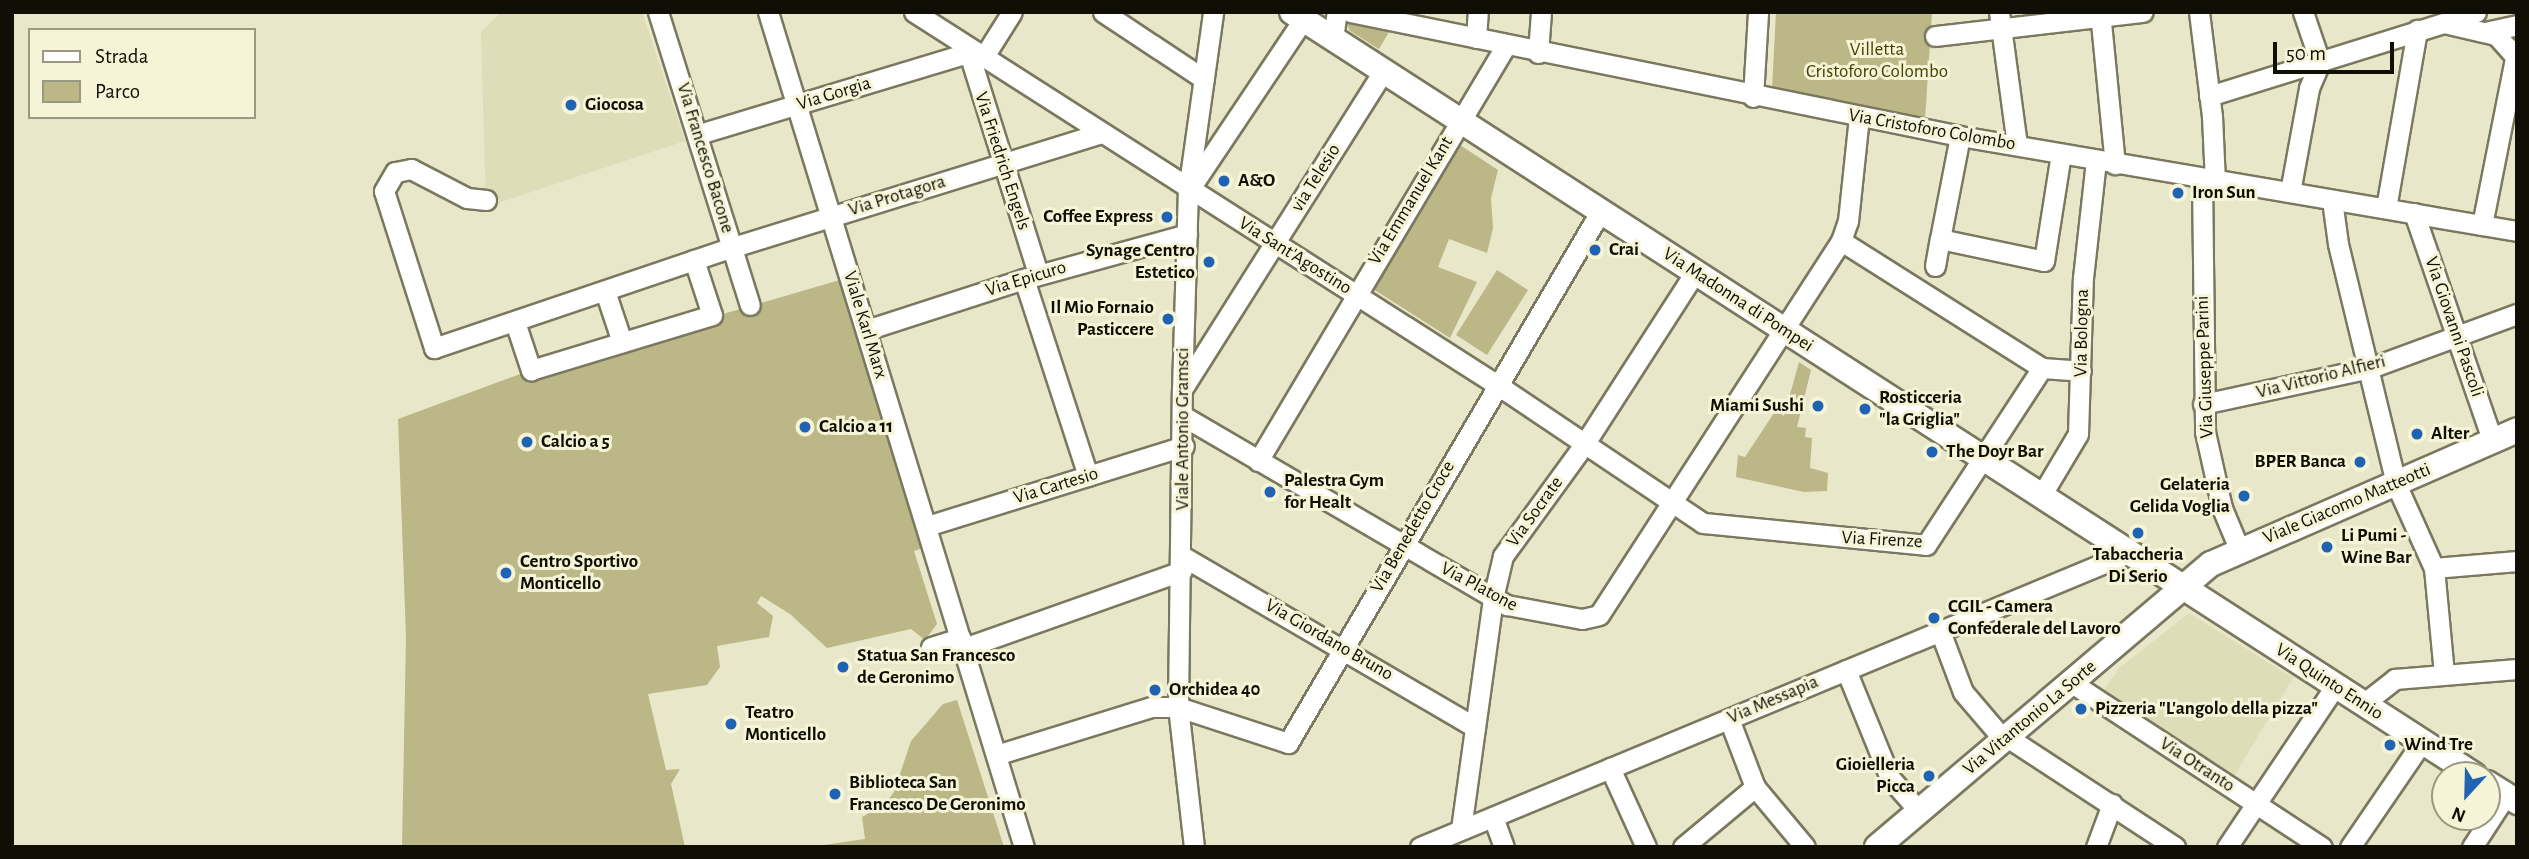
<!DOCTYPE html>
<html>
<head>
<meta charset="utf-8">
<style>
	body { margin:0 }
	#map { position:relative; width:2529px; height:859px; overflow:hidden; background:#e9e7ca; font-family:"Alegreya Sans",sans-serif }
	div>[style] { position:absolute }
	.built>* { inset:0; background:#dfdcb8 }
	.green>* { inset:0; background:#bbb786 }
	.roads { filter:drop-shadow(2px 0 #7a785e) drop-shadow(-2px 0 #7a785e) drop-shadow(0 2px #7a785e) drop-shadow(0 -2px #7a785e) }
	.minor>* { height:19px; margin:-9.5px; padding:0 9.5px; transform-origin:9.5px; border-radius:9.5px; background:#fff }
	.tertiary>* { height:24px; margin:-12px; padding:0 12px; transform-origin:12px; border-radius:12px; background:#fff }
	.dots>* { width:19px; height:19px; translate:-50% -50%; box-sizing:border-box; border:4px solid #f6f4d7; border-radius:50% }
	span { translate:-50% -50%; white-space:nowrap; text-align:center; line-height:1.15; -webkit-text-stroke:6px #f6f4d7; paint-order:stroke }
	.park-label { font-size:19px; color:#464000 }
	.street-label { font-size:19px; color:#0f0f05 }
	.poi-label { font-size:19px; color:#0f0f05; font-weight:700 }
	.left { translate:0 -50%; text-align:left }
	.right { translate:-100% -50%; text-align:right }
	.frame { position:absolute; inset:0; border:14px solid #0f0f05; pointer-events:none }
	.legend { position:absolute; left:28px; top:28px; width:228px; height:91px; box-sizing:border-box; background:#f6f4d7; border:2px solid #9a9883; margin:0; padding:9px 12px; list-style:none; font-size:21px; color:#0f0f05 }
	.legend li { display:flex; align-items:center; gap:14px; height:35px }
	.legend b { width:35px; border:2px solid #9a9883 }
	.north { position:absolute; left:2431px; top:761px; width:70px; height:70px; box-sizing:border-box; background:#f6f4d7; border:2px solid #9a9883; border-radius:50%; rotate:202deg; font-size:19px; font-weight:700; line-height:28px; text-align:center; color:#0f0f05 }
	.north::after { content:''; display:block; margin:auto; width:24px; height:32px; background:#2063b3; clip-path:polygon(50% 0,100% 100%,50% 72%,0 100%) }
	.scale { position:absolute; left:2273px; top:42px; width:121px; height:32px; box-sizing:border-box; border:4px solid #0f0f05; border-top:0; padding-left:9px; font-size:21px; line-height:24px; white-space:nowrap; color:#0f0f05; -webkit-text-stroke:5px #f6f4d7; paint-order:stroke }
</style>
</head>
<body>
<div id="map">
	<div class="built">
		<div style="clip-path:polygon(501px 12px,642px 12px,685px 141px,486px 207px,481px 32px)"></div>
		<div style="clip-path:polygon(2189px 613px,2293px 678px,2234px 776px,2104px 691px,2118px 669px)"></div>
	</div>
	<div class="green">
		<div style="clip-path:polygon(1776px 12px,1932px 12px,1925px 120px,1772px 89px)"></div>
		<div style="clip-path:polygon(1346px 22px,1347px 22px,1389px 32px,1379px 49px,1350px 31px)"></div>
		<div style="clip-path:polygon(1460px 145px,1498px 170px,1491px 198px,1493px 228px,1487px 253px,1449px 239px,1438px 267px,1477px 282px,1450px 338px,1373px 289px)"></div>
		<div style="clip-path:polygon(1497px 270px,1528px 290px,1487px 355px,1456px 335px)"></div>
		<div style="clip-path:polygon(850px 277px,933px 545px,914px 551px,937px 624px,925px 640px,911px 629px,827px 648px,790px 614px,761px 596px,757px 603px,773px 616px,769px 637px,717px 646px,720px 667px,707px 685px,648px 694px,666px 770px,680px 769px,671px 784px,685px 847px,402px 847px,406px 636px,398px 419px,531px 370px)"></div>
		<div style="clip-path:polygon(1799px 362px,1811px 370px,1797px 427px,1806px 428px,1805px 437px,1812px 438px,1810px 468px,1828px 473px,1827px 491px,1804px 492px,1736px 477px,1738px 455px,1745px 457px,1776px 410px,1784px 416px)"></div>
		<div style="clip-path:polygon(957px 700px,1004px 847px,810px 847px,865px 839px,862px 817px,885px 804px,894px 792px,911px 741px,943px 704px)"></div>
	</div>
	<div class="roads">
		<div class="minor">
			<div style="left:658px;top:12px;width:307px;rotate:72.6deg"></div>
			<div style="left:768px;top:12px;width:873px;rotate:72.96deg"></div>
			<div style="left:914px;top:12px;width:691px;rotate:32.59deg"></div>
			<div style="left:1496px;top:384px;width:249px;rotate:33.9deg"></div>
			<div style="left:1703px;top:523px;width:224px;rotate:5.6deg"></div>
			<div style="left:1926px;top:545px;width:212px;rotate:-56.8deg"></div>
			<div style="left:2042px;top:368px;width:238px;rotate:-147.7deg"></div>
			<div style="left:1103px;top:12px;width:121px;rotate:33.6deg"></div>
			<div style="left:1350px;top:12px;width:622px;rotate:11.49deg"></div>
			<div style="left:1960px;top:136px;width:565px;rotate:9.68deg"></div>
			<div style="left:1999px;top:12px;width:134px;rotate:82.3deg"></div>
			<div style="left:2100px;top:12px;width:153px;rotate:84.4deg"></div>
			<div style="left:2199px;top:12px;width:105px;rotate:82.9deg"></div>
			<div style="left:2212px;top:116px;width:65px;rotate:87.4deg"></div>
			<div style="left:2476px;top:12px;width:34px;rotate:161deg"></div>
			<div style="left:2444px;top:23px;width:53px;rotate:13deg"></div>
			<div style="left:2496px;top:35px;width:25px;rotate:48deg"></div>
			<div style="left:2485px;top:32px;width:33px;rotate:-12deg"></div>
			<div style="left:1935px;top:36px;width:209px;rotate:-6.6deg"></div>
			<div style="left:1476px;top:38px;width:26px;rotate:-86deg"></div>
			<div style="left:1333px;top:39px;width:27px;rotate:-82deg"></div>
			<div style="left:967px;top:47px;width:238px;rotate:72.6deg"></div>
			<div style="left:1538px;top:53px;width:41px;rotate:-85.8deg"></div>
			<div style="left:983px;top:58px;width:54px;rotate:-57.8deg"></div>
			<div style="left:2209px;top:96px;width:246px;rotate:-17.3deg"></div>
			<div style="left:1753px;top:97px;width:85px;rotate:-86.6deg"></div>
			<div style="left:699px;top:134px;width:281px;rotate:-16.8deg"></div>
			<div style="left:1960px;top:136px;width:105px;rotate:101deg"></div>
			<div style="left:1940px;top:239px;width:106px;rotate:11.9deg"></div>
			<div style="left:2044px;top:261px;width:108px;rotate:-81deg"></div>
			<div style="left:2202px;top:178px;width:254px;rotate:89.3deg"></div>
			<div style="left:2205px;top:432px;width:78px;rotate:77.4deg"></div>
			<div style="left:2222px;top:508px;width:47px;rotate:67.3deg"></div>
			<div style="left:1191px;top:187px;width:201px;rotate:-56.2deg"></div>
			<div style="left:2290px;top:192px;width:106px;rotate:-79.6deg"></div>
			<div style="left:2309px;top:88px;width:28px;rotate:-67deg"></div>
			<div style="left:2320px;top:62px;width:53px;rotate:-108.8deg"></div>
			<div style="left:486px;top:200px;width:19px;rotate:-174deg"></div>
			<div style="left:467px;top:198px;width:63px;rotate:-152.6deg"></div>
			<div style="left:411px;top:169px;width:16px;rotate:169deg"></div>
			<div style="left:395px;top:172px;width:22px;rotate:120deg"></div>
			<div style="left:384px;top:191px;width:165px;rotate:72.3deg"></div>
			<div style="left:434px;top:348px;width:316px;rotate:-18.7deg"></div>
			<div style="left:733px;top:247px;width:385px;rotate:-17.2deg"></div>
			<div style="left:2332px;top:200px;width:44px;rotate:82.2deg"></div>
			<div style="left:2338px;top:244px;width:247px;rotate:76.4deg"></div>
			<div style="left:2396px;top:484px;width:92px;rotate:65.7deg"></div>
			<div style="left:2434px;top:568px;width:106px;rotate:84.6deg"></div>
			<div style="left:2386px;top:208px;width:181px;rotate:-80.1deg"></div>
			<div style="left:2414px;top:213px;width:240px;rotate:71deg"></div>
			<div style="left:2482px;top:225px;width:179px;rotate:-78.8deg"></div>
			<div style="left:1935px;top:266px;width:27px;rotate:-80deg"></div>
			<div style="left:1024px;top:279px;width:207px;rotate:72deg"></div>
			<div style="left:605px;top:291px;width:54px;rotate:71.6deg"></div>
			<div style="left:515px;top:322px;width:51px;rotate:71.6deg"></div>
			<div style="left:531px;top:370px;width:189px;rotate:-16.9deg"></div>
			<div style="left:712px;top:315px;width:58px;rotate:-108.1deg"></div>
			<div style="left:866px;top:330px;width:166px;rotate:-17.9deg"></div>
			<div style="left:1024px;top:279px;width:169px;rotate:-15.4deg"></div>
			<div style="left:2042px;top:368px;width:39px;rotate:4deg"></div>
			<div style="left:1183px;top:388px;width:373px;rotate:-57.7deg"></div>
			<div style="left:2203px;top:404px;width:171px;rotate:-12.2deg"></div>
			<div style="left:2370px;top:368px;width:157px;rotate:-20.2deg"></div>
			<div style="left:1183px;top:416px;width:375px;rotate:30.3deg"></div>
			<div style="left:1507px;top:605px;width:76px;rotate:10.6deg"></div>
			<div style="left:1582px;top:619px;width:17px;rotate:-13deg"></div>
			<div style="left:1599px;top:615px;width:445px;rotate:-57.1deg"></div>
			<div style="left:1841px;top:241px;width:21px;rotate:-71deg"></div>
			<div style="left:1848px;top:221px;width:105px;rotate:-84deg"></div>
			<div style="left:1258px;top:461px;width:484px;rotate:-59.2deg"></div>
			<div style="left:2041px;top:496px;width:72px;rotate:-59.2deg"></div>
			<div style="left:2078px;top:434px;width:156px;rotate:-88.2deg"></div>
			<div style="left:2083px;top:278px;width:119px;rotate:-83.7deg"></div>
			<div style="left:927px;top:526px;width:269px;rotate:-17.3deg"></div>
			<div style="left:1182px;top:556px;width:339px;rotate:30.3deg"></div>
			<div style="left:2434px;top:568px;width:83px;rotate:-4.8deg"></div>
			<div style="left:1940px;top:631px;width:65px;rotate:69.3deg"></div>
			<div style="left:1963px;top:692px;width:63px;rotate:49.5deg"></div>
			<div style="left:931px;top:647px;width:31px;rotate:-17deg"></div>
			<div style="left:964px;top:648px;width:231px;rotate:-19.5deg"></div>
			<div style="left:1846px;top:670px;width:117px;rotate:67.8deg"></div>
			<div style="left:1890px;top:778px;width:44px;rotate:48.7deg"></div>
			<div style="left:2072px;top:683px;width:299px;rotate:33.3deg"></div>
			<div style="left:2363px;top:704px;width:41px;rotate:-38deg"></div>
			<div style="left:2395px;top:679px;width:122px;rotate:-4.7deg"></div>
			<div style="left:1729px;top:719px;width:73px;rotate:69.1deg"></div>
			<div style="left:1755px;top:787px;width:78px;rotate:50.2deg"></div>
			<div style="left:2007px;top:737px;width:201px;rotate:33.2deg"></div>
			<div style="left:996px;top:755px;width:162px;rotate:-17.2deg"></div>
			<div style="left:1151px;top:707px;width:27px"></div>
			<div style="left:1178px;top:707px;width:116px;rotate:18.1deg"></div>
			<div style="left:1288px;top:743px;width:616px;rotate:-59.56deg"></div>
			<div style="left:1610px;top:768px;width:87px;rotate:65.5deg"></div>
			<div style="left:1493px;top:817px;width:32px;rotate:70deg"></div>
			<div style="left:1461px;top:829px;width:233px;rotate:-82.1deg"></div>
			<div style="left:1493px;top:598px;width:43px;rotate:-76.6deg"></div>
			<div style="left:1503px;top:556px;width:140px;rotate:-54deg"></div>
			<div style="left:1585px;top:443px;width:203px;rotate:-57.2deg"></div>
			<div style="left:1194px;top:847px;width:141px;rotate:-96.5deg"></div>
			<div style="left:1178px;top:707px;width:317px;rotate:-89.3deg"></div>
			<div style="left:1182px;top:390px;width:199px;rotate:-88.3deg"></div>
			<div style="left:1188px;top:191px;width:181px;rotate:-82deg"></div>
			<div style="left:1420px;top:847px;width:764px;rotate:-22.54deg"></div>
			<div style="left:1683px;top:847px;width:94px;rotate:-39.8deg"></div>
			<div style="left:2096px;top:847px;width:46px;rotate:-69.6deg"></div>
			<div style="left:2227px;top:847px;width:194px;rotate:-56.1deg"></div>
			<div style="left:2350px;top:847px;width:127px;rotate:-55.6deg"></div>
			<div style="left:2472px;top:847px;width:62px;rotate:-56.8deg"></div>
		</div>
		<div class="tertiary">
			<div style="left:1292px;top:12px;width:1407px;rotate:32.84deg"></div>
			<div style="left:2487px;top:783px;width:36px;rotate:32deg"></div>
			<div style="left:1877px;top:847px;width:438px;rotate:-40.3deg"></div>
			<div style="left:2211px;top:564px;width:334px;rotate:-23.6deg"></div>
		</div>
	</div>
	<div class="dots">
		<div style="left:571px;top:105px;background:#2063b3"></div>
		<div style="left:1224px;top:181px;background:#2063b3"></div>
		<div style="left:2178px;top:193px;background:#2063b3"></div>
		<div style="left:1167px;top:217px;background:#2063b3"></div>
		<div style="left:1595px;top:250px;background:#2063b3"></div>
		<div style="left:1209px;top:262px;background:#2063b3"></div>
		<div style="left:1168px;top:319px;background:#2063b3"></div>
		<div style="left:1818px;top:406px;background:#2063b3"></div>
		<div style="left:1865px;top:409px;background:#2063b3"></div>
		<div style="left:805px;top:427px;background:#2063b3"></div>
		<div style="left:2417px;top:434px;background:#2063b3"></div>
		<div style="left:527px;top:442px;background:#2063b3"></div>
		<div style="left:1932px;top:452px;background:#2063b3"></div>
		<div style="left:2360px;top:462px;background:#2063b3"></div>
		<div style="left:1270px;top:492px;background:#2063b3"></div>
		<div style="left:2244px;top:496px;background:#2063b3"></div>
		<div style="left:2138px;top:533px;background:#2063b3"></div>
		<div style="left:2327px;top:547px;background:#2063b3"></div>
		<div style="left:506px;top:573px;background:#2063b3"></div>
		<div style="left:1934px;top:618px;background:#2063b3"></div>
		<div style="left:843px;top:667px;background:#2063b3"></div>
		<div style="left:1155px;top:690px;background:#2063b3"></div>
		<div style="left:2081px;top:709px;background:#2063b3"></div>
		<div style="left:731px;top:724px;background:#2063b3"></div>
		<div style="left:2390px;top:745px;background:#2063b3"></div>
		<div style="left:1929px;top:776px;background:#2063b3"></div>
		<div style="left:835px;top:794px;background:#2063b3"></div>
	</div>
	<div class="park-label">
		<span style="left:1877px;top:61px">Villetta<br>Cristoforo Colombo</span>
	</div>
	<div class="street-label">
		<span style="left:834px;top:94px;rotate:-17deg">Via Gorgia</span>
		<span style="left:1932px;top:130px;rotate:10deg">Via Cristoforo Colombo</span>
		<span style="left:705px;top:158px;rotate:73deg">Via Francesco Bacone</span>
		<span style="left:1002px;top:161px;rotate:72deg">Via Friedrich Engels</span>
		<span style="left:1316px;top:178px;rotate:-58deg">via Telesio</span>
		<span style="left:897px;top:196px;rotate:-17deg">Via Protagora</span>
		<span style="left:1411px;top:201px;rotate:-59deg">Via Emmanuel Kant</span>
		<span style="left:1295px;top:256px;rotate:32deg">Via Sant'Agostino</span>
		<span style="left:1026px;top:279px;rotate:-17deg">Via Epicuro</span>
		<span style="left:1738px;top:300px;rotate:33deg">Via Madonna di Pompei</span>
		<span style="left:865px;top:325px;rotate:73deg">Viale Karl Marx</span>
		<span style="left:2454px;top:327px;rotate:71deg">Via Giovanni Pascoli</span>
		<span style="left:2082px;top:333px;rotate:-89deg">Via Bologna</span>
		<span style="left:2205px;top:367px;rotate:-92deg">Via Giuseppe Parini</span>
		<span style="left:2321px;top:377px;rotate:-14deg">Via Vittorio Alfieri</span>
		<span style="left:1183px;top:429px;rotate:-90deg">Viale Antonio Gramsci</span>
		<span style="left:1056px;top:486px;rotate:-17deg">Via Cartesio</span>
		<span style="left:2347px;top:504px;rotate:-23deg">Viale Giacomo Matteotti</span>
		<span style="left:1535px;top:512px;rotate:-54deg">Via Socrate</span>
		<span style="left:1413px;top:527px;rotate:-60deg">Via Benedetto Croce</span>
		<span style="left:1882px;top:540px;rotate:3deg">Via Firenze</span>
		<span style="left:1479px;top:587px;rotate:28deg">Via Platone</span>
		<span style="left:1329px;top:640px;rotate:30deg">Via Giordano Bruno</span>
		<span style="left:2329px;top:682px;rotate:33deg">Via Quinto Ennio</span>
		<span style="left:1773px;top:700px;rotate:-23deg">Via Messapia</span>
		<span style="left:2030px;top:718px;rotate:-40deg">Via Vitantonio La Sorte</span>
		<span style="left:2197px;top:765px;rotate:33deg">Via Otranto</span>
	</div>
	<div class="poi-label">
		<span class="left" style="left:585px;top:105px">Giocosa</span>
		<span class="left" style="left:1238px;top:181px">A&amp;O</span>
		<span class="left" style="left:2192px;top:193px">Iron Sun</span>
		<span class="right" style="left:1153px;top:217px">Coffee Express</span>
		<span class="left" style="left:1609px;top:250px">Crai</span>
		<span class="right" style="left:1195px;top:262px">Synage Centro<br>Estetico</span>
		<span class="right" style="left:1154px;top:319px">Il Mio Fornaio<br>Pasticcere</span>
		<span class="left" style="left:1879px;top:409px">Rosticceria<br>"la Griglia"</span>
		<span class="right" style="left:1804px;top:406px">Miami Sushi</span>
		<span class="left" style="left:819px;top:427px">Calcio a 11</span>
		<span class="left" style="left:2431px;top:434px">Alter</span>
		<span class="left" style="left:541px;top:442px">Calcio a 5</span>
		<span class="left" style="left:1946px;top:452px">The Doyr Bar</span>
		<span class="right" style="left:2346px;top:462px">BPER Banca</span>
		<span class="left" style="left:1284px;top:492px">Palestra Gym<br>for Healt</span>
		<span class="right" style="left:2230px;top:496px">Gelateria<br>Gelida Voglia</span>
		<span class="left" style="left:2341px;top:547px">Li Pumi -<br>Wine Bar</span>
		<span style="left:2138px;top:566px">Tabaccheria<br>Di Serio</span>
		<span class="left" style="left:520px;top:573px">Centro Sportivo<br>Monticello</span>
		<span class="left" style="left:1948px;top:618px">CGIL - Camera<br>Confederale del Lavoro</span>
		<span class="left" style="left:857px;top:667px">Statua San Francesco<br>de Geronimo</span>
		<span class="left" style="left:1169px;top:690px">Orchidea 40</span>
		<span class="left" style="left:2095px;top:709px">Pizzeria "L'angolo della pizza"</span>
		<span class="left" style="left:745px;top:724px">Teatro<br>Monticello</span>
		<span class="left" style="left:2404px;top:745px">Wind Tre</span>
		<span class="right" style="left:1915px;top:776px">Gioielleria<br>Picca</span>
		<span class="left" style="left:849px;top:794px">Biblioteca San<br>Francesco De Geronimo</span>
	</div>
	<div class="frame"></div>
	<ul class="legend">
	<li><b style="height:9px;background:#fff"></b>Strada</li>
	<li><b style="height:19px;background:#bbb786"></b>Parco</li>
	</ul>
	<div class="north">N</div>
	<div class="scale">50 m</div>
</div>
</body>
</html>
